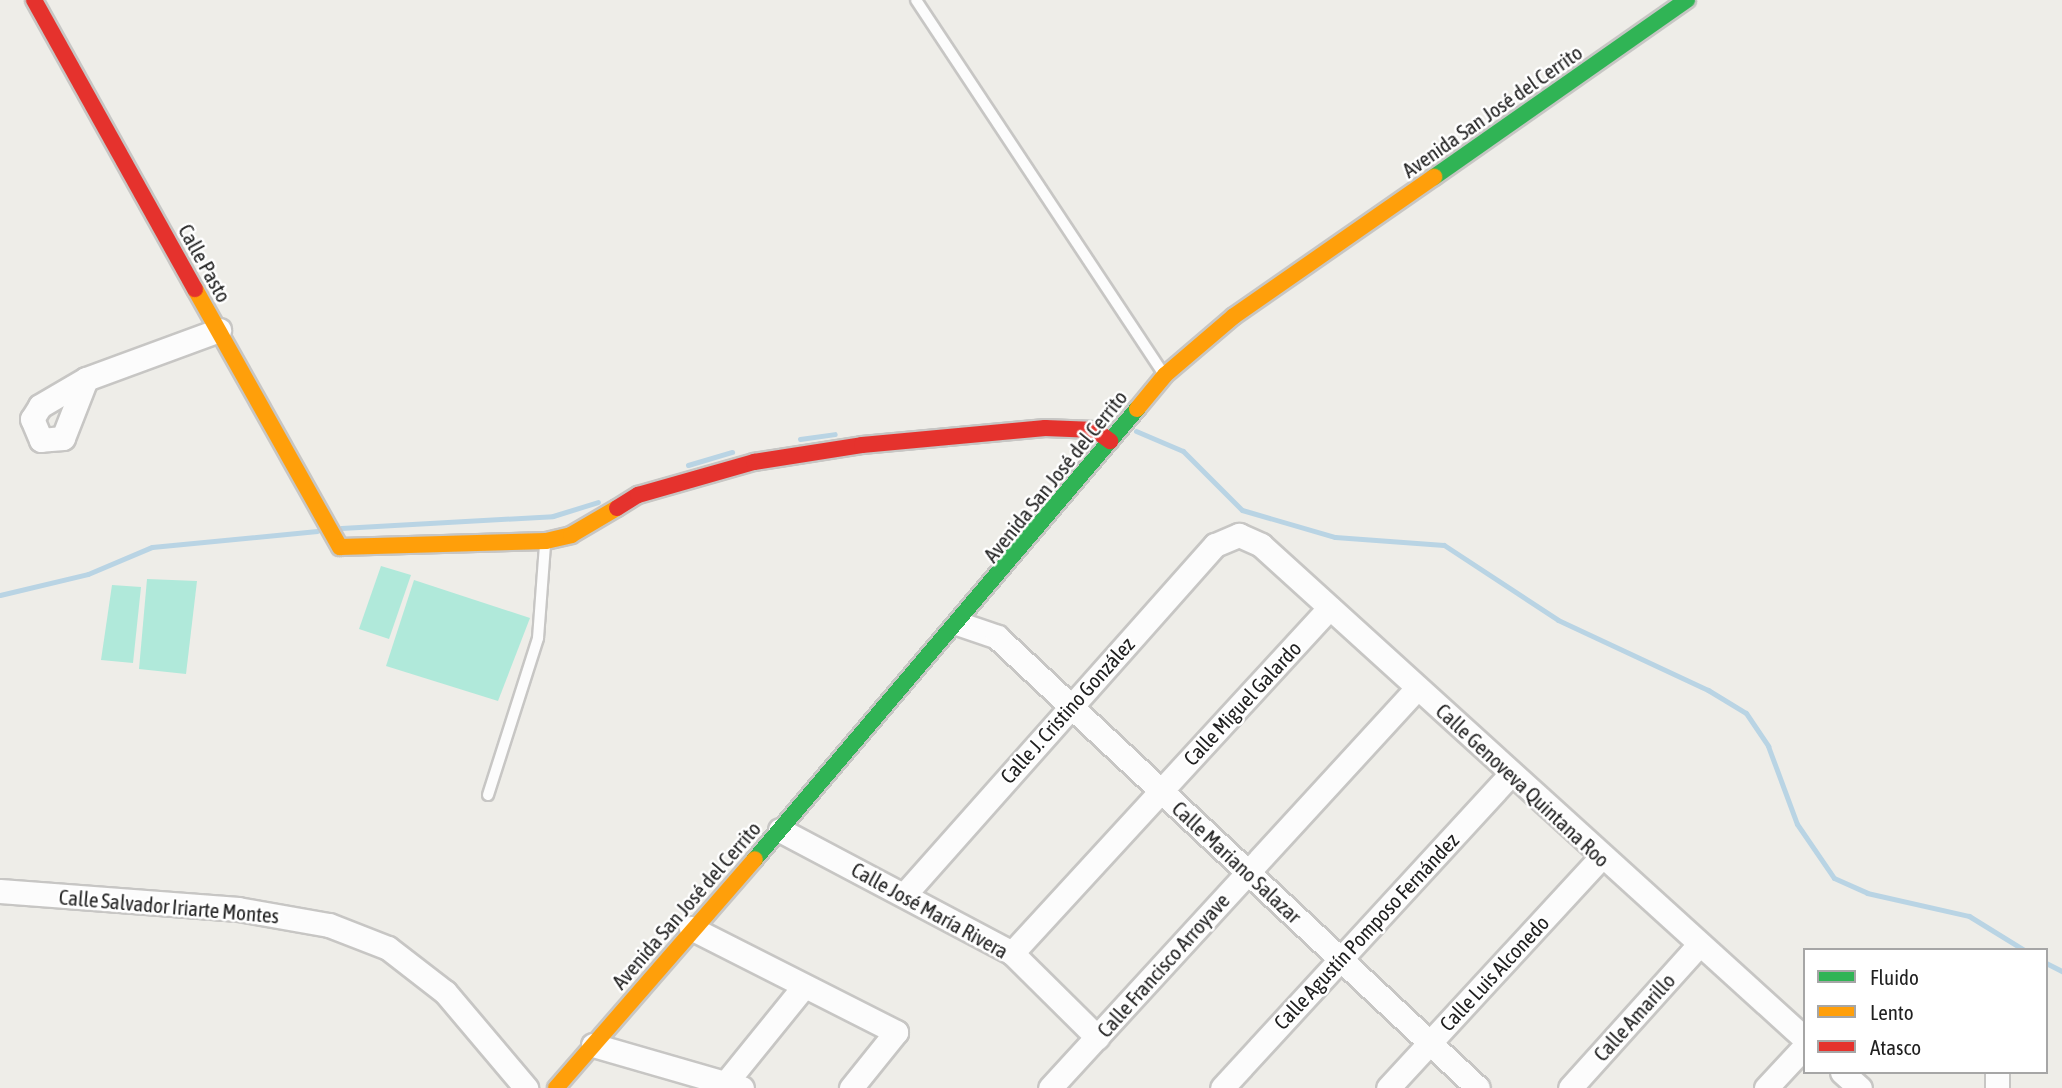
<!DOCTYPE html>
<html>
<head>
<meta charset="utf-8">
<style>
	body { margin:0 }
	#map { position:relative; width:2062px; height:1088px; overflow:hidden; background:#eeede8; font-family:"Asap Condensed",sans-serif }
	div>[style] { position:absolute }
	.pitch>* { inset:0; background:#b0e9da }
	.stream>* { height:5px; margin:-2.5px; padding:0 2.5px; transform-origin:2.5px; border-radius:2.5px; background:#b9d4e4 }
	.roads { filter:drop-shadow(2px 0 #c7c6c4) drop-shadow(-2px 0 #c7c6c4) drop-shadow(0 2px #c7c6c4) drop-shadow(0 -2px #c7c6c4) }
	.lane>* { height:10px; margin:-5px; padding:0 5px; transform-origin:5px; border-radius:5px; background:#fcfcfc }
	.street>* { height:23px; margin:-11.5px; padding:0 11.5px; transform-origin:11.5px; border-radius:11.5px; background:#fcfcfc }
	.fast>* { height:16px; margin:-8px; padding:0 8px; transform-origin:8px; border-radius:8px; background:#30b455 }
	.slow>* { height:16px; margin:-8px; padding:0 8px; transform-origin:8px; border-radius:8px; background:#ff9f0a }
	.jam>* { height:16px; margin:-8px; padding:0 8px; transform-origin:8px; border-radius:8px; background:#e5322d }
	span { translate:-50% -50%; white-space:nowrap; text-align:center; line-height:1.15; -webkit-text-stroke:5px #fff; paint-order:stroke }
	.street-label { font-size:21px; color:#202020 }
	.legend { position:absolute; left:1803px; top:948px; width:245px; height:126px; box-sizing:border-box; background:#fff; border:2px solid #a6a6a6; margin:0; padding:9px 12px; list-style:none; font-size:21px; color:#202020 }
	.legend li { display:flex; align-items:center; gap:14px; height:35px }
	.legend b { width:35px; border:2px solid #a6a6a6 }
</style>
</head>
<body>
<div id="map">
	<div class="pitch">
		<div style="clip-path:polygon(381px 566px,411px 575px,389px 639px,359px 629px)"></div>
		<div style="clip-path:polygon(147px 579px,197px 581px,186px 674px,139px 669px)"></div>
		<div style="clip-path:polygon(414px 580px,530px 618px,498px 701px,386px 666px)"></div>
		<div style="clip-path:polygon(112px 585px,141px 587px,133px 663px,101px 660px)"></div>
	</div>
	<div class="stream">
		<div style="left:1136px;top:431px;width:51px;rotate:23.1deg"></div>
		<div style="left:1183px;top:451px;width:83px;rotate:45deg"></div>
		<div style="left:1242px;top:510px;width:97px;rotate:16.2deg"></div>
		<div style="left:1335px;top:537px;width:109px;rotate:4.2deg"></div>
		<div style="left:1444px;top:545px;width:136px;rotate:33.3deg"></div>
		<div style="left:1558px;top:620px;width:166px;rotate:25deg"></div>
		<div style="left:1708px;top:690px;width:44px;rotate:31.2deg"></div>
		<div style="left:1746px;top:713px;width:40px;rotate:56deg"></div>
		<div style="left:1768px;top:746px;width:83px;rotate:69.6deg"></div>
		<div style="left:1797px;top:824px;width:65px;rotate:55.6deg"></div>
		<div style="left:1834px;top:878px;width:36px;rotate:24deg"></div>
		<div style="left:1867px;top:893px;width:105px;rotate:12.7deg"></div>
		<div style="left:1969px;top:916px;width:65px;rotate:31.7deg"></div>
		<div style="left:800px;top:439px;width:35px;rotate:-8deg"></div>
		<div style="left:688px;top:465px;width:46px;rotate:-16.5deg"></div>
		<div style="left:341px;top:528px;width:212px;rotate:-3.2deg"></div>
		<div style="left:553px;top:516px;width:47px;rotate:-17.3deg"></div>
		<div style="left:0;top:595px;width:90px;rotate:-13.4deg"></div>
		<div style="left:88px;top:574px;width:69px;rotate:-22.9deg"></div>
		<div style="left:152px;top:547px;width:166px;rotate:-5.5deg"></div>
		<div style="left:2046px;top:963px;width:18px;rotate:27deg"></div>
	</div>
	<div class="roads">
		<div class="lane">
			<div style="left:916px;top:0;width:449px;rotate:56.5deg"></div>
			<div style="left:488px;top:795px;width:165px;rotate:-72.3deg"></div>
			<div style="left:538px;top:638px;width:94px;rotate:-85.7deg"></div>
		</div>
		<div class="street">
			<div style="left:86px;top:379px;width:63px;rotate:111.3deg"></div>
			<div style="left:63px;top:438px;width:22px;rotate:175deg"></div>
			<div style="left:41px;top:440px;width:23px;rotate:-113deg"></div>
			<div style="left:32px;top:419px;width:15px;rotate:-58deg"></div>
			<div style="left:40px;top:406px;width:53px;rotate:-30.4deg"></div>
			<div style="left:86px;top:379px;width:142px;rotate:-20.2deg"></div>
			<div style="left:960px;top:624px;width:39px;rotate:19deg"></div>
			<div style="left:997px;top:637px;width:659px;rotate:43.16deg"></div>
			<div style="left:780px;top:830px;width:263px;rotate:27.9deg"></div>
			<div style="left:1012px;top:953px;width:120px;rotate:44.7deg"></div>
			<div style="left:0;top:891px;width:239px;rotate:4.3deg"></div>
			<div style="left:238px;top:909px;width:92px;rotate:10deg"></div>
			<div style="left:329px;top:925px;width:63px;rotate:21.3deg"></div>
			<div style="left:388px;top:948px;width:72px;rotate:37.7deg"></div>
			<div style="left:445px;top:992px;width:126px;rotate:49.8deg"></div>
			<div style="left:904px;top:895px;width:468px;rotate:-48.4deg"></div>
			<div style="left:1215px;top:545px;width:26px;rotate:-23deg"></div>
			<div style="left:1239px;top:535px;width:24px;rotate:24deg"></div>
			<div style="left:1261px;top:545px;width:735px;rotate:42.24deg"></div>
			<div style="left:691px;top:928px;width:230px;rotate:26.9deg"></div>
			<div style="left:896px;top:1032px;width:72px;rotate:128.8deg"></div>
			<div style="left:1012px;top:953px;width:469px;rotate:-47.4deg"></div>
			<div style="left:593px;top:1045px;width:155px;rotate:16.1deg"></div>
			<div style="left:1842px;top:1072px;width:24px;rotate:42deg"></div>
			<div style="left:728px;top:1080px;width:121px;rotate:-51deg"></div>
			<div style="left:1050px;top:1088px;width:543px;rotate:-47.46deg"></div>
			<div style="left:1222px;top:1088px;width:427px;rotate:-47.4deg"></div>
			<div style="left:1388px;top:1088px;width:314px;rotate:-47.3deg"></div>
			<div style="left:1570px;top:1088px;width:191px;rotate:-48deg"></div>
			<div style="left:1766px;top:1088px;width:57px;rotate:-47.1deg"></div>
			<div style="left:1997px;top:1088px;width:16px;rotate:-90deg"></div>
		</div>
		<div class="fast">
			<div style="left:1434px;top:177px;width:309px;rotate:-35deg"></div>
			<div style="left:755px;top:859px;width:590px;rotate:-49.67deg"></div>
		</div>
		<div class="slow">
			<div style="left:195px;top:289px;width:296px;rotate:60.7deg"></div>
			<div style="left:340px;top:547px;width:206px;rotate:-1.7deg"></div>
			<div style="left:546px;top:541px;width:26px;rotate:-13deg"></div>
			<div style="left:571px;top:535px;width:53px;rotate:-30.4deg"></div>
			<div style="left:1137px;top:409px;width:44px;rotate:-50.5deg"></div>
			<div style="left:1165px;top:375px;width:91px;rotate:-40.5deg"></div>
			<div style="left:1234px;top:316px;width:244px;rotate:-34.8deg"></div>
			<div style="left:556px;top:1088px;width:303px;rotate:-49deg"></div>
		</div>
		<div class="jam">
			<div style="left:34px;top:0;width:331px;rotate:60.9deg"></div>
			<div style="left:617px;top:508px;width:25px;rotate:-32deg"></div>
			<div style="left:638px;top:495px;width:121px;rotate:-15.9deg"></div>
			<div style="left:754px;top:462px;width:109px;rotate:-8.9deg"></div>
			<div style="left:862px;top:445px;width:184px;rotate:-5.3deg"></div>
			<div style="left:1045px;top:428px;width:50px;rotate:2.3deg"></div>
			<div style="left:1095px;top:430px;width:19px;rotate:36deg"></div>
		</div>
	</div>
	<div class="street-label">
		<span style="left:1492px;top:111px;rotate:-35deg">Avenida San José del Cerrito</span>
		<span style="left:205px;top:263px;rotate:61deg">Calle Pasto</span>
		<span style="left:1055px;top:476px;rotate:-51deg">Avenida San José del Cerrito</span>
		<span style="left:1242px;top:703px;rotate:-47deg">Calle Miguel Galardo</span>
		<span style="left:1067px;top:710px;rotate:-48deg">Calle J. Cristino González</span>
		<span style="left:1523px;top:785px;rotate:43deg">Calle Genoveva Quintana Roo</span>
		<span style="left:1237px;top:862px;rotate:43deg">Calle Mariano Salazar</span>
		<span style="left:686px;top:905px;rotate:-49deg">Avenida San José del Cerrito</span>
		<span style="left:169px;top:906px;rotate:5deg">Calle Salvador Iriarte Montes</span>
		<span style="left:930px;top:910px;rotate:29deg">Calle José María Rivera</span>
		<span style="left:1366px;top:931px;rotate:-47deg">Calle Agustín Pomposo Fernández</span>
		<span style="left:1163px;top:965px;rotate:-48deg">Calle Francisco Arroyave</span>
		<span style="left:1494px;top:973px;rotate:-47deg">Calle Luis Alconedo</span>
		<span style="left:1634px;top:1017px;rotate:-48deg">Calle Amarillo</span>
	</div>
	<ul class="legend">
	<li><b style="height:9px;background:#30b455"></b>Fluido</li>
	<li><b style="height:9px;background:#ff9f0a"></b>Lento</li>
	<li><b style="height:9px;background:#e5322d"></b>Atasco</li>
	</ul>
</div>
</body>
</html>
